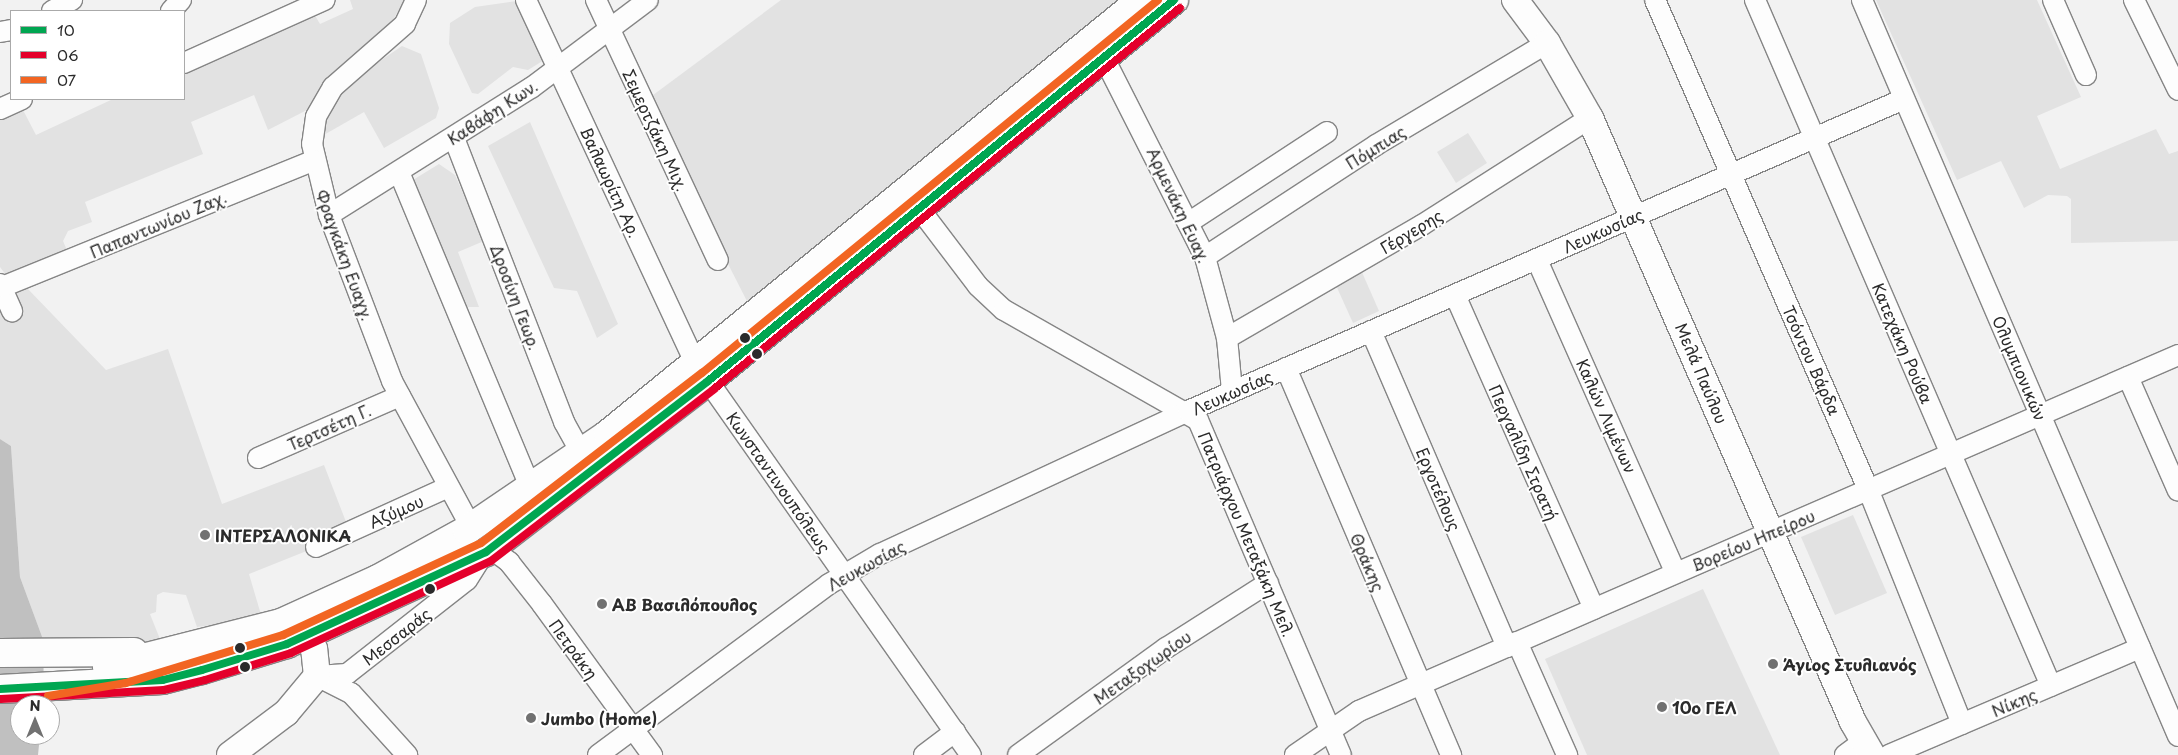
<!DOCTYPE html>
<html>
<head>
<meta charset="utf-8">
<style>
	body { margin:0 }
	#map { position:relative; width:2178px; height:755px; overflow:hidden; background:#f2f2f2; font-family:"Playpen Sans",sans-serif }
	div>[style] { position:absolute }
	.built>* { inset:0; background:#e2e2e2 }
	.water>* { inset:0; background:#c0c0c0 }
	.roads { filter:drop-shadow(1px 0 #858585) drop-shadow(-1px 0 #858585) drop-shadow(0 1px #858585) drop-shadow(0 -1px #858585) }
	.minor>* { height:20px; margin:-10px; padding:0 10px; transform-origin:10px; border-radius:10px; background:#fdfdfd }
	.tertiary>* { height:26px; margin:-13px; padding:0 13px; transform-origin:13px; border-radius:13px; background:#fdfdfd }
	.primary>* { height:28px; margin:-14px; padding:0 14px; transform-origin:14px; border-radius:14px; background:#fdfdfd }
	.bus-1>* { height:8px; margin:-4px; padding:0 4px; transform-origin:4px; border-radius:4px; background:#00a651 }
	.bus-2>* { height:8px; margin:-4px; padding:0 4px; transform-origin:4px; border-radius:4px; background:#e4002b }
	.bus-3>* { height:8px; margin:-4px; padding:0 4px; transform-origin:4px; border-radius:4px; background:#f26522 }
	.dots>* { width:14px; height:14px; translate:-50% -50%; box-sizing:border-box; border:2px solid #fff; border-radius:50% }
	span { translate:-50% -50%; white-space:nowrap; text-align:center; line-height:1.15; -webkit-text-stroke:4px #fff; paint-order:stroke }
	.street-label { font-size:16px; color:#2b2b2b }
	.poi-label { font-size:16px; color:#2b2b2b; font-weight:700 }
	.left { translate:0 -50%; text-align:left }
	.legend { position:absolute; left:10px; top:10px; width:175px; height:90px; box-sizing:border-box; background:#fff; border:1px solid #aaa; margin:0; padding:6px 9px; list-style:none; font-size:15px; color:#2b2b2b }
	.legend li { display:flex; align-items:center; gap:10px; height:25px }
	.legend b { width:25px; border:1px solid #aaa }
	.north { position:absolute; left:10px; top:695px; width:50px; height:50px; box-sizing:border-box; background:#fff; border:1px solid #aaa; border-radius:50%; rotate:0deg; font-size:14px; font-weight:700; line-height:20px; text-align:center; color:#2b2b2b }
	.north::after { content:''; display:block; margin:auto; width:18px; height:22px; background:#717171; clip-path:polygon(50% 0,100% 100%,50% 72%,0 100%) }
</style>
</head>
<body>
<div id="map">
	<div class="built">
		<div style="clip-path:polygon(350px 0,405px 0,388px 28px,305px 111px,268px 130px,254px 95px,191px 122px,203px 154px,85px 202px,92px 222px,68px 231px,63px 241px,69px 255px,9px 279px,0 267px,0 118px,23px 110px,36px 135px,113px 99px,184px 99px,184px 66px,310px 7px,320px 24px,353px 9px)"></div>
		<div style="clip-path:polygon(523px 0,549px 57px,528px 70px,513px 67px,478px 94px,472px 93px,449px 44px,450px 23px,475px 7px)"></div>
		<div style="clip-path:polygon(781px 0,1129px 0,751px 309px,645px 101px)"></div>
		<div style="clip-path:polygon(1876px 0,2037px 0,2081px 97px,2037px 116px,2060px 169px,2156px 129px,2169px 154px,2178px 151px,2178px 241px,2071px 243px,2071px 199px,2067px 196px,2048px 195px,2024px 208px,2001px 161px,1957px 180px)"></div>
		<div style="clip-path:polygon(402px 46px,421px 54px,439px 108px,436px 118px,384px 148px,364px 112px,315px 140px,336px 97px,355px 78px)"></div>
		<div style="clip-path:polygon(530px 122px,618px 324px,597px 338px,577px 291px,554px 288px,488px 146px)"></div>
		<div style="clip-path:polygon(1468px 133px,1487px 163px,1456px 183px,1437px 152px)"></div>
		<div style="clip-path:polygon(439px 164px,455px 175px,484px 241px,458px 252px,479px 307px,464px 307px,408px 183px)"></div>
		<div style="clip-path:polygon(1361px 270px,1379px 311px,1353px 323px,1334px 281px)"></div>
		<div style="clip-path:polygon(26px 287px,106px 370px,168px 349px,222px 504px,324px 465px,348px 527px,309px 550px,249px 574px,262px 618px,197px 627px,186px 595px,163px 592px,157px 595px,156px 612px,150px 614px,160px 639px,131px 649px,44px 642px,20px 577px,11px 446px,0 439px,0 305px,10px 294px)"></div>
		<div style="clip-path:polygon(1853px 515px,1887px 593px,1835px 615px,1801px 537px)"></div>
		<div style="clip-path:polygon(1703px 589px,1780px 755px,1587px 755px,1545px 659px)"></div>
	</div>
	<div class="water">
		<div style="clip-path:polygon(0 439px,11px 446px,20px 577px,44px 642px,43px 705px,20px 705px,20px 735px,40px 735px,38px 755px,0 755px)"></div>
	</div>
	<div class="roads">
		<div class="minor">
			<div style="left:416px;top:0;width:26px;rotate:115deg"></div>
			<div style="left:405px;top:24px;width:96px;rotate:138.8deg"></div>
			<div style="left:333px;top:87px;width:34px;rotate:120deg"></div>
			<div style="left:316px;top:117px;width:27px;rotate:98deg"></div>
			<div style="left:312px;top:144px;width:73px;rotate:76.5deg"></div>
			<div style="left:329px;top:215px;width:178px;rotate:69.2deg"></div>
			<div style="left:392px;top:381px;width:166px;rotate:61.6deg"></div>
			<div style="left:526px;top:0;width:403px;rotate:65deg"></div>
			<div style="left:596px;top:0;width:287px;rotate:64.9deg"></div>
			<div style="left:1655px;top:0;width:533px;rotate:66.46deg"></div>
			<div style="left:1868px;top:489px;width:253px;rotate:68.2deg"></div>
			<div style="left:1755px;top:0;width:747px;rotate:66.66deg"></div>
			<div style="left:1862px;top:0;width:801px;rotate:66.76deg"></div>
			<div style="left:2053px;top:0;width:82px;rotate:66.3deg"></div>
			<div style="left:2134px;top:0;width:100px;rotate:63.9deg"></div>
			<div style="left:52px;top:11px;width:23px;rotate:-29deg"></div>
			<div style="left:171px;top:11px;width:15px;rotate:-48deg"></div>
			<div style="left:0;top:32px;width:11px;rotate:-10deg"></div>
			<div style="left:1104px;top:58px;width:223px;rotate:63.1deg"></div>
			<div style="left:1205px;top:257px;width:84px;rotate:74.8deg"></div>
			<div style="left:1227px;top:338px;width:53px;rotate:84.6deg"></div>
			<div style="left:184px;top:63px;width:154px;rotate:-24.2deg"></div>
			<div style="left:0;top:109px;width:24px;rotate:-24deg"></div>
			<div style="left:454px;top:138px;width:305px;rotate:68.8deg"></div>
			<div style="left:564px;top:422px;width:38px;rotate:61deg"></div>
			<div style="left:399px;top:172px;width:343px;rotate:67.4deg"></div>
			<div style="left:912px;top:199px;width:109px;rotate:52.8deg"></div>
			<div style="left:978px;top:286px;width:35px;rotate:43deg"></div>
			<div style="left:1004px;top:310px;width:223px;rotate:29.6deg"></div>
			<div style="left:1198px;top:420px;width:364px;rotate:66.9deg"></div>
			<div style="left:329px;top:215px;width:239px;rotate:-32.2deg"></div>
			<div style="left:531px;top:88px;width:146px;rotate:-36.9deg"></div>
			<div style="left:1188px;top:223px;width:166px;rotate:-33.2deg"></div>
			<div style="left:1205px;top:257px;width:204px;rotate:-33.2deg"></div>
			<div style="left:1376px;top:145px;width:199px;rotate:-30.8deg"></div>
			<div style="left:1537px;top:260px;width:342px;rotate:66.1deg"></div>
			<div style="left:0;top:284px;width:30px;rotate:66deg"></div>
			<div style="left:2px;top:287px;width:337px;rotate:-22.1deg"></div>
			<div style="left:1455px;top:295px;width:343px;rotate:66.1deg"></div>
			<div style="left:1371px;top:331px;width:344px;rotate:66.7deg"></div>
			<div style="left:1227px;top:338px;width:225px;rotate:-30.1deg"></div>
			<div style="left:1422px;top:225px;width:199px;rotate:-32.5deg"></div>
			<div style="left:1286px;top:368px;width:421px;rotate:66.9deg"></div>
			<div style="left:2128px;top:377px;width:124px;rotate:66.3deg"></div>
			<div style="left:708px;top:381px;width:457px;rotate:54.9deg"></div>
			<div style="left:258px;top:458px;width:155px;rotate:-23.6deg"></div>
			<div style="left:316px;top:547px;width:145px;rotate:-24.4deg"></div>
			<div style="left:490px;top:548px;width:24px;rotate:36deg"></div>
			<div style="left:509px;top:562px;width:53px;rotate:51.8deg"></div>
			<div style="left:542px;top:604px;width:187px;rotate:53.9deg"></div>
			<div style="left:1517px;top:642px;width:124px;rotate:66.1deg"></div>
			<div style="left:317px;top:676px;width:30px;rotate:-4deg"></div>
			<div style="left:347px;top:674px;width:152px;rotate:-38.1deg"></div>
			<div style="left:467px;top:580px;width:32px;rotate:-58deg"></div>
			<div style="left:319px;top:677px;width:36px;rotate:27deg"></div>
			<div style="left:351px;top:693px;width:84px;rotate:47.9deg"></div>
			<div style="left:598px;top:755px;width:287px;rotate:-36.5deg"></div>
			<div style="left:829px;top:584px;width:59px;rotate:-30.5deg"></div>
			<div style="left:880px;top:554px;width:340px;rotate:-24.9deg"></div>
			<div style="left:1188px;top:411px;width:781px;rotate:-23.55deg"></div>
			<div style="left:924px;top:755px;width:39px;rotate:-37deg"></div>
			<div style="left:1018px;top:755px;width:183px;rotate:-35.9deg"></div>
			<div style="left:1166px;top:648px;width:121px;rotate:-32.5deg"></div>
			<div style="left:1295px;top:755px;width:78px;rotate:-34.5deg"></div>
			<div style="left:1359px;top:711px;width:893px;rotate:-23.49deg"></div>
			<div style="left:1845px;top:755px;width:21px;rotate:-37deg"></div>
			<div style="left:1889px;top:755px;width:273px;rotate:-23.1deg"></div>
		</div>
		<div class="tertiary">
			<div style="left:1515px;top:0;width:54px;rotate:53.3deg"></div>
			<div style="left:1547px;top:43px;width:86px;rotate:60.2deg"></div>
			<div style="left:1590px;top:118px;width:659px;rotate:66.47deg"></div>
			<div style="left:1853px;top:722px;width:38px;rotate:60deg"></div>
			<div style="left:230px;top:755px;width:70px;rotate:-36.9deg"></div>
			<div style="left:286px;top:713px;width:48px;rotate:-50deg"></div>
			<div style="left:317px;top:676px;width:27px;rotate:-96deg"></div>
			<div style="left:314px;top:649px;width:15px;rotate:-122deg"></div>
		</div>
		<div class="primary">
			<div style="left:0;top:653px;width:134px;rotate:-0.4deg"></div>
			<div style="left:107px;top:667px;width:179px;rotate:-14.2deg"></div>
			<div style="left:281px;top:623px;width:107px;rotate:-24.4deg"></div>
			<div style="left:378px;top:579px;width:102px;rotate:-28.8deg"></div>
			<div style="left:467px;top:530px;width:171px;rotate:-34.2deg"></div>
			<div style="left:608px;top:434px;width:687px;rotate:-39.15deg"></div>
			<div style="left:0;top:689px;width:163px;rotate:-3.2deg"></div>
			<div style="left:163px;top:680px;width:40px;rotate:-14.4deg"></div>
			<div style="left:202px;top:670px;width:89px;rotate:-17deg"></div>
			<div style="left:287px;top:644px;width:219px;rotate:-24.8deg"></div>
			<div style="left:486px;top:552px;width:280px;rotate:-37.6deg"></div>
			<div style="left:708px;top:381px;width:602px;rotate:-39.27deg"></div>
		</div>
	</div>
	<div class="bus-1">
		<div style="left:0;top:689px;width:163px;rotate:-3.2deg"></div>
		<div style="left:163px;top:680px;width:40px;rotate:-14.4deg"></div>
		<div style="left:202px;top:670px;width:89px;rotate:-17deg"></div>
		<div style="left:287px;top:644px;width:219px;rotate:-24.8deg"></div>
		<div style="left:486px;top:552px;width:280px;rotate:-37.6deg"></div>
		<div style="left:708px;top:381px;width:602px;rotate:-39.27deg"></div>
	</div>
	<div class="bus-2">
		<div style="left:1px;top:699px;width:163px;rotate:-3.2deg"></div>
		<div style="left:164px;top:690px;width:42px;rotate:-13.7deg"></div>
		<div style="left:205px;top:680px;width:90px;rotate:-17.4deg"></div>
		<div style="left:291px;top:653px;width:220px;rotate:-24.7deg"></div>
		<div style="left:491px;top:561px;width:282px;rotate:-37.6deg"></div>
		<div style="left:714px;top:389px;width:602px;rotate:-39.27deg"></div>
	</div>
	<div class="bus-3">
		<div style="left:48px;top:696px;width:79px;rotate:-9.5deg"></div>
		<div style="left:126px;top:683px;width:164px;rotate:-17deg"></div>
		<div style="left:283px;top:635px;width:218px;rotate:-24.9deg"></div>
		<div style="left:481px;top:543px;width:279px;rotate:-37.6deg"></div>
		<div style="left:702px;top:373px;width:589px;rotate:-39.28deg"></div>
	</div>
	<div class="dots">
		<div style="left:745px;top:338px;background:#2b2b2b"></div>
		<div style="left:757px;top:354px;background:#2b2b2b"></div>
		<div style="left:205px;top:535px;background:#717171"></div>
		<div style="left:430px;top:589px;background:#2b2b2b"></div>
		<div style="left:602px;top:604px;background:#717171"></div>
		<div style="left:240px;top:648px;background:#2b2b2b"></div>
		<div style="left:1773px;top:664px;background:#717171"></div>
		<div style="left:245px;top:667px;background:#2b2b2b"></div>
		<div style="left:1662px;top:707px;background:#717171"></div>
		<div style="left:531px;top:718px;background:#717171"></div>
	</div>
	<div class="street-label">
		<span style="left:492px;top:112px;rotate:-33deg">Καβάφη Κων.</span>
		<span style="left:656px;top:130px;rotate:65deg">Σεμερτζάκη Μιχ.</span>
		<span style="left:1375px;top:147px;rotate:-32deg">Πόμπιας</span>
		<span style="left:611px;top:182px;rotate:65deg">Βαλαωρίτη Αρ.</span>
		<span style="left:1179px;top:205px;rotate:65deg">Αρμενάκη Ευαγ.</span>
		<span style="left:158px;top:224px;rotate:-23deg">Παπαντωνίου Ζαχ.</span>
		<span style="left:1603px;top:230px;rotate:-24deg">Λευκωσίας</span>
		<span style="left:1411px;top:231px;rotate:-31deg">Γέργερης</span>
		<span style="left:345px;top:255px;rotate:70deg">Φραγκάκη Ευαγγ.</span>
		<span style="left:516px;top:297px;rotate:69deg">Δροσίνη Γεωρ.</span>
		<span style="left:1903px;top:343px;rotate:67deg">Κατεχάκη Ρούβα</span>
		<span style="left:1812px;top:360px;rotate:66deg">Τσόντου Βάρδα</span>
		<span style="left:2020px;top:368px;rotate:67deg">Ολυμπιονικών</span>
		<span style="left:1702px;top:373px;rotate:67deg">Μελά Παύλου</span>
		<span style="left:1232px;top:392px;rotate:-24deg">Λευκωσίας</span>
		<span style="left:1607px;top:416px;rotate:66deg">Καλών Λιμένων</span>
		<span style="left:329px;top:427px;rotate:-24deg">Τερτσέτη Γ.</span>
		<span style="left:1524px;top:452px;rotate:66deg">Περγαλίδη Στρατή</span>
		<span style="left:779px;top:482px;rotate:55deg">Κωνσταντινουπόλεως</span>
		<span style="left:1439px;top:489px;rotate:67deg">Εργοτέλους</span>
		<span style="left:396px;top:511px;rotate:-24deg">Αζύμου</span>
		<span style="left:1247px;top:534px;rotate:67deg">Πατριάρχου Μεταξάκη Μελ.</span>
		<span style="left:1753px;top:540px;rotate:-23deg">Βορείου Ηπείρου</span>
		<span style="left:1368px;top:562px;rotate:67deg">Θράκης</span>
		<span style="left:866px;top:565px;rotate:-29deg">Λευκωσίας</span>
		<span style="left:396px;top:636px;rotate:-38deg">Μεσσαράς</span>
		<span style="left:574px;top:649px;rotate:54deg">Πετράκη</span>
		<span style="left:1142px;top:667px;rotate:-35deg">Μεταξοχωρίου</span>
		<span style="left:2014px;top:702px;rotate:-23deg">Νίκης</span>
	</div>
	<div class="poi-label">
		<span class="left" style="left:215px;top:535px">ΙΝΤΕΡΣΑΛΟΝΙΚΑ</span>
		<span class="left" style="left:612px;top:604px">ΑΒ Βασιλόπουλος</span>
		<span class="left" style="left:1783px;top:664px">Άγιος Στυλιανός</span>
		<span class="left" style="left:1672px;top:707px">10ο ΓΕΛ</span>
		<span class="left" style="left:541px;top:718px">Jumbo (Home)</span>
	</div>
	<ul class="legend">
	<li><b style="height:6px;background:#00a651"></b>10</li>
	<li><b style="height:6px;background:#e4002b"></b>06</li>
	<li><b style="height:6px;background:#f26522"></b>07</li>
	</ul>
	<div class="north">N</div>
</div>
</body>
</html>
